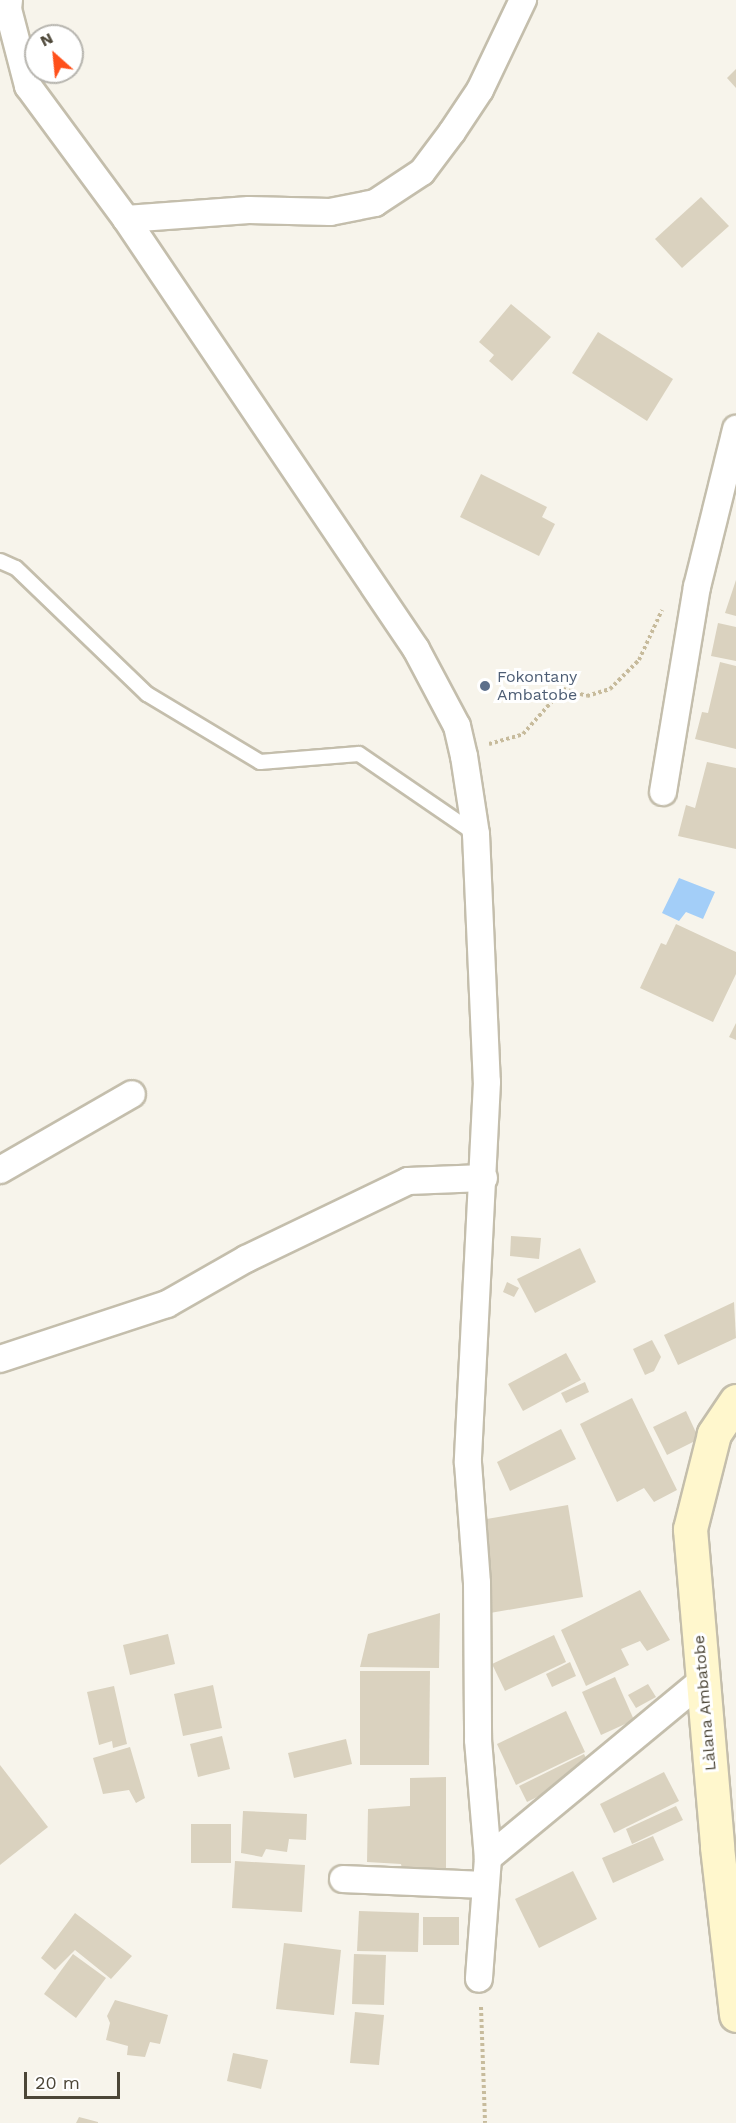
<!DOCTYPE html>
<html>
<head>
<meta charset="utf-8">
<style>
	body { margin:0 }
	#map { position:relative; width:736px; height:2123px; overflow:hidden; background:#f7f4eb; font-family:"Work Sans",sans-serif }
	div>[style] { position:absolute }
	.water>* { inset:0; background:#a3cef8 }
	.building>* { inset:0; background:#dad2bf }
	.path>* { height:4px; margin-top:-2px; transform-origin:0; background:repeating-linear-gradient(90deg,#c7bb9c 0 3px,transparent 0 6px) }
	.roads { filter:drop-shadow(2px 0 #c4beac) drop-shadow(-2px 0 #c4beac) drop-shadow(0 2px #c4beac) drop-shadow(0 -2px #c4beac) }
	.lane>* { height:14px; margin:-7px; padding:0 7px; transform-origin:7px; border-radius:7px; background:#fff }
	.street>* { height:26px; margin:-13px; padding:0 13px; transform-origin:13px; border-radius:13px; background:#fff }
	.secondary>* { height:33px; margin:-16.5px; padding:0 16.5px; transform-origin:16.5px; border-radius:16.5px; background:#fff7cd }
	.dots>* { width:16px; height:16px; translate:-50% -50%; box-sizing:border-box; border:3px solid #fff; border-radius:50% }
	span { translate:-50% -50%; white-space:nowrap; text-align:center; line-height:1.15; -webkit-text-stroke:6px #fff; paint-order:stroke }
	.service-label { font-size:16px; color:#4e5e75 }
	.left { translate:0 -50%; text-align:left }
	.street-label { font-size:16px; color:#4c4637 }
	.north { position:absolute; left:24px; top:24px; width:60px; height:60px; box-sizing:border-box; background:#fff; border:2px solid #b7b5af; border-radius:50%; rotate:333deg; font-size:16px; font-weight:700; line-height:24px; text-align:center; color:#4c4637 }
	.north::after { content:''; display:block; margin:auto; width:21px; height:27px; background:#ff501a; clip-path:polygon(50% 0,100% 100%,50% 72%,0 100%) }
	.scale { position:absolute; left:24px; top:2072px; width:96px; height:27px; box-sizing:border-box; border:3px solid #4c4637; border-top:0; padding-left:8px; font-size:18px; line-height:21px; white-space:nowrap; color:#4c4637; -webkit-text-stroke:4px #fff; paint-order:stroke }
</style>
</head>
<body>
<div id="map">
	<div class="water">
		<div style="clip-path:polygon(679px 878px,715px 892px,703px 919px,686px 912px,679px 921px,662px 913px)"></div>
	</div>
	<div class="building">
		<div style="clip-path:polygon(736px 69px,736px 88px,727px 78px)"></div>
		<div style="clip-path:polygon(701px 197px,729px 226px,682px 268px,655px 239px)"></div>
		<div style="clip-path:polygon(511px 304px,551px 337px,512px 381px,489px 361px,494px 355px,479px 342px)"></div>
		<div style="clip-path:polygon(598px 332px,673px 379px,647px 421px,572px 373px)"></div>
		<div style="clip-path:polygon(481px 474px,547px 507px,542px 517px,555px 524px,539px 556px,460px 517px)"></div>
		<div style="clip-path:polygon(736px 580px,736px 616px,725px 613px)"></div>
		<div style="clip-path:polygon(718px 623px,736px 627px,736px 661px,711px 656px)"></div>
		<div style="clip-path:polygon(720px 662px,736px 666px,736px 749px,695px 739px,702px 712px,708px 713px)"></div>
		<div style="clip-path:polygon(707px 762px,736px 768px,736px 849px,678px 836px,686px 805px,695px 808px)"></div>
		<div style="clip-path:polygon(676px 924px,736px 952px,736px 974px,713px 1022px,640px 988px,661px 943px,666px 945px)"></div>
		<div style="clip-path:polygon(736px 1023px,736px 1040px,729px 1037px)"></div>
		<div style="clip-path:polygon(511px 1236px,541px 1238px,539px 1259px,510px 1256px)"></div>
		<div style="clip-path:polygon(580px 1248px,596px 1282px,535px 1313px,517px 1279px)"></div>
		<div style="clip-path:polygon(507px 1282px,519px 1288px,514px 1297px,503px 1292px)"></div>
		<div style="clip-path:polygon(734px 1302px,736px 1338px,678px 1365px,664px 1335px)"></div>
		<div style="clip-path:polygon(652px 1340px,661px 1357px,654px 1371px,645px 1375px,633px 1349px)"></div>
		<div style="clip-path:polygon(566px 1353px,581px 1380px,523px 1411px,508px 1384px)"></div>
		<div style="clip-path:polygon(585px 1382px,589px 1392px,566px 1403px,561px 1393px)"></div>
		<div style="clip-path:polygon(632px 1398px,677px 1490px,654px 1502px,644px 1488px,617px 1502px,580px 1424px)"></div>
		<div style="clip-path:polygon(686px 1411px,699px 1439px,667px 1455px,653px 1427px)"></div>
		<div style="clip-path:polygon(561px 1429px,576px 1459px,510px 1491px,497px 1462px)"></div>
		<div style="clip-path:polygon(568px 1505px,583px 1597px,490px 1613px,475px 1521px)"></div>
		<div style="clip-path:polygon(640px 1590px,670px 1640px,647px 1651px,640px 1641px,621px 1649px,629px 1665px,586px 1686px,561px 1630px)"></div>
		<div style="clip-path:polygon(440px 1613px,439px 1668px,360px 1667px,368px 1634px)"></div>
		<div style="clip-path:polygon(168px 1634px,175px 1664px,130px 1675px,123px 1645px)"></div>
		<div style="clip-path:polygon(554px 1635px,566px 1662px,505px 1691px,492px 1664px)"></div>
		<div style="clip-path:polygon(570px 1662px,576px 1676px,552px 1687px,546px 1674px)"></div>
		<div style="clip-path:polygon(360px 1671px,430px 1671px,429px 1765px,360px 1765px)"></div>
		<div style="clip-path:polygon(615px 1677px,634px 1720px,601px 1735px,582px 1692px)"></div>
		<div style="clip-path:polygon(648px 1684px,656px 1697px,636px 1708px,628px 1695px)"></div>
		<div style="clip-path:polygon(213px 1685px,222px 1728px,183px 1736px,174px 1694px)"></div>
		<div style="clip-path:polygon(114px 1686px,127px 1744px,113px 1748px,112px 1741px,99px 1745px,87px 1692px)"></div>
		<div style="clip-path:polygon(566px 1711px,585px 1752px,516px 1785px,497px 1744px)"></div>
		<div style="clip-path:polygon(222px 1736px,230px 1769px,198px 1777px,190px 1744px)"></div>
		<div style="clip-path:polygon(346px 1739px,352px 1764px,294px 1778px,288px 1753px)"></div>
		<div style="clip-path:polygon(130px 1747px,145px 1798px,136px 1803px,129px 1790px,103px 1794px,93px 1758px)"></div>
		<div style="clip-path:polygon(584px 1754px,592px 1770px,527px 1802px,519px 1786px)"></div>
		<div style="clip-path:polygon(0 1765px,48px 1827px,0 1865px)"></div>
		<div style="clip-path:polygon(664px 1772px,679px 1801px,614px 1833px,600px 1804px)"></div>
		<div style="clip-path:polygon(446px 1777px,446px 1880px,404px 1879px,401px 1864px,367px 1862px,368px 1809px,410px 1806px,410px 1778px)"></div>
		<div style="clip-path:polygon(676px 1806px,683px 1820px,632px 1844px,626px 1829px)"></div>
		<div style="clip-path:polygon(243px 1811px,307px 1814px,306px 1840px,289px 1839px,287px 1852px,266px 1849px,262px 1857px,241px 1853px)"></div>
		<div style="clip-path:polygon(191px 1824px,231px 1824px,231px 1863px,191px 1863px)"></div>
		<div style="clip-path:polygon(653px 1836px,664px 1860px,613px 1883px,602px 1858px)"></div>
		<div style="clip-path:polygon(235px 1861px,305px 1865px,302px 1912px,232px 1908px)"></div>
		<div style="clip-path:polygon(573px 1871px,597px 1919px,539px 1948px,515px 1899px)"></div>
		<div style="clip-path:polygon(359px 1911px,419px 1913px,418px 1952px,357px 1951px)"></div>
		<div style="clip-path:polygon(75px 1913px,132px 1956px,111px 1979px,75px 1950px,55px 1970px,41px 1958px)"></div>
		<div style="clip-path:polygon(423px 1917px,459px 1917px,459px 1945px,423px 1945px)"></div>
		<div style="clip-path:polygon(284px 1943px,341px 1950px,334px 2015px,276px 2009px)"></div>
		<div style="clip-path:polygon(73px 1954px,106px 1978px,76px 2018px,44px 1994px)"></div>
		<div style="clip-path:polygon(354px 1954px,386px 1955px,384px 2005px,352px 2004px)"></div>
		<div style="clip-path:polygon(115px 2000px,168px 2015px,160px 2044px,150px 2042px,145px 2057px,127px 2055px,128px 2046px,106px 2040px,110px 2023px,107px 2016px)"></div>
		<div style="clip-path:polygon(355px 2012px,384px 2015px,379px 2065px,350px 2063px)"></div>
		<div style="clip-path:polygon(233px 2053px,268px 2060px,261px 2089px,227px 2081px)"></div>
		<div style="clip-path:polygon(79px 2117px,98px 2122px,98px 2123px,76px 2123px)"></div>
	</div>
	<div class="path">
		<div style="left:489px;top:744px;width:35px;rotate:-16deg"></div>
		<div style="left:523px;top:734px;width:60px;rotate:-48.4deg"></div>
		<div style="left:563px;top:689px;width:25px;rotate:16deg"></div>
		<div style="left:587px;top:696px;width:24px;rotate:-17deg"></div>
		<div style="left:610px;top:689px;width:41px;rotate:-45deg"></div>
		<div style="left:639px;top:660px;width:55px;rotate:-65.3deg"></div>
		<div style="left:481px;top:2007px;width:116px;rotate:88deg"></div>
	</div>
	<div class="roads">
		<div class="lane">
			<div style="left:0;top:561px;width:17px;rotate:24deg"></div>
			<div style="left:16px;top:568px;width:182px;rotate:43.9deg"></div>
			<div style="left:147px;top:694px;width:132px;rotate:31deg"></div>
			<div style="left:260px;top:762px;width:99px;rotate:-4.6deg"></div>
			<div style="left:359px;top:754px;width:142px;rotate:34.4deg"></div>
		</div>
		<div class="street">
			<div style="left:9px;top:0;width:9px;rotate:96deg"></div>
			<div style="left:8px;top:9px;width:80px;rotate:75.4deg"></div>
			<div style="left:28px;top:86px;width:165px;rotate:53.6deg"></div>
			<div style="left:126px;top:219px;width:519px;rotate:56deg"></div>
			<div style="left:416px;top:649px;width:87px;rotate:62deg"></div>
			<div style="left:457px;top:726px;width:31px;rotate:77deg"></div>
			<div style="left:464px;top:756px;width:79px;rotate:81.3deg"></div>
			<div style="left:476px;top:834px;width:248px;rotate:87.5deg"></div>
			<div style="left:487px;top:1082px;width:381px;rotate:92.9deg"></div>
			<div style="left:468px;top:1463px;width:120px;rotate:85.7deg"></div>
			<div style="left:477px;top:1583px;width:157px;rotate:89.6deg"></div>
			<div style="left:478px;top:1740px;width:118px;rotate:85.2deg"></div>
			<div style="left:488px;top:1858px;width:121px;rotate:94.3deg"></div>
			<div style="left:126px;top:219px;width:123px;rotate:-4.2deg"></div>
			<div style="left:249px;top:210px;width:81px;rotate:1.4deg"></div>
			<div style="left:330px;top:212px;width:46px;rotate:-11.3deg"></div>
			<div style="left:375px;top:203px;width:56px;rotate:-33.4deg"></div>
			<div style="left:422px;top:172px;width:50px;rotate:-53.1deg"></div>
			<div style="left:452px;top:132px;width:50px;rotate:-56.3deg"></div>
			<div style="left:480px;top:90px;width:100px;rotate:-64.5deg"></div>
			<div style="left:663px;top:792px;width:208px;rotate:-80.6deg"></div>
			<div style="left:697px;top:587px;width:163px;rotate:-76.1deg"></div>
			<div style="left:0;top:1170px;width:152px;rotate:-29.9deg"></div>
			<div style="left:0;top:1359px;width:176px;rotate:-18.2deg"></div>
			<div style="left:167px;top:1304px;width:91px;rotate:-29.7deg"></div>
			<div style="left:246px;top:1259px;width:180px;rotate:-25.7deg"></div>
			<div style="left:408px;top:1181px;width:76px;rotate:-2.3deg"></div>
			<div style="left:488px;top:1858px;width:279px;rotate:-39.6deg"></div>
			<div style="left:343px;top:1879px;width:141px;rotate:2.4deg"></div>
		</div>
		<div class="secondary">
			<div style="left:736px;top:1401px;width:40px;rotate:124deg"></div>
			<div style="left:714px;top:1434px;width:98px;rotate:104.2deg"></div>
			<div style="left:690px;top:1529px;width:319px;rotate:85.1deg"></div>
			<div style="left:717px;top:1847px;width:169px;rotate:83.5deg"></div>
		</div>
	</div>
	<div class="dots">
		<div style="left:485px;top:686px;background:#5c6f8a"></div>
	</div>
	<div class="service-label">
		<span class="left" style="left:497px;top:686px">Fokontany<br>Ambatobe</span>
	</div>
	<div class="street-label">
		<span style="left:705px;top:1703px;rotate:-95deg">Làlana Ambatobe</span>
	</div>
	<div class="north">N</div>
	<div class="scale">20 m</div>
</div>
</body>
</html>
